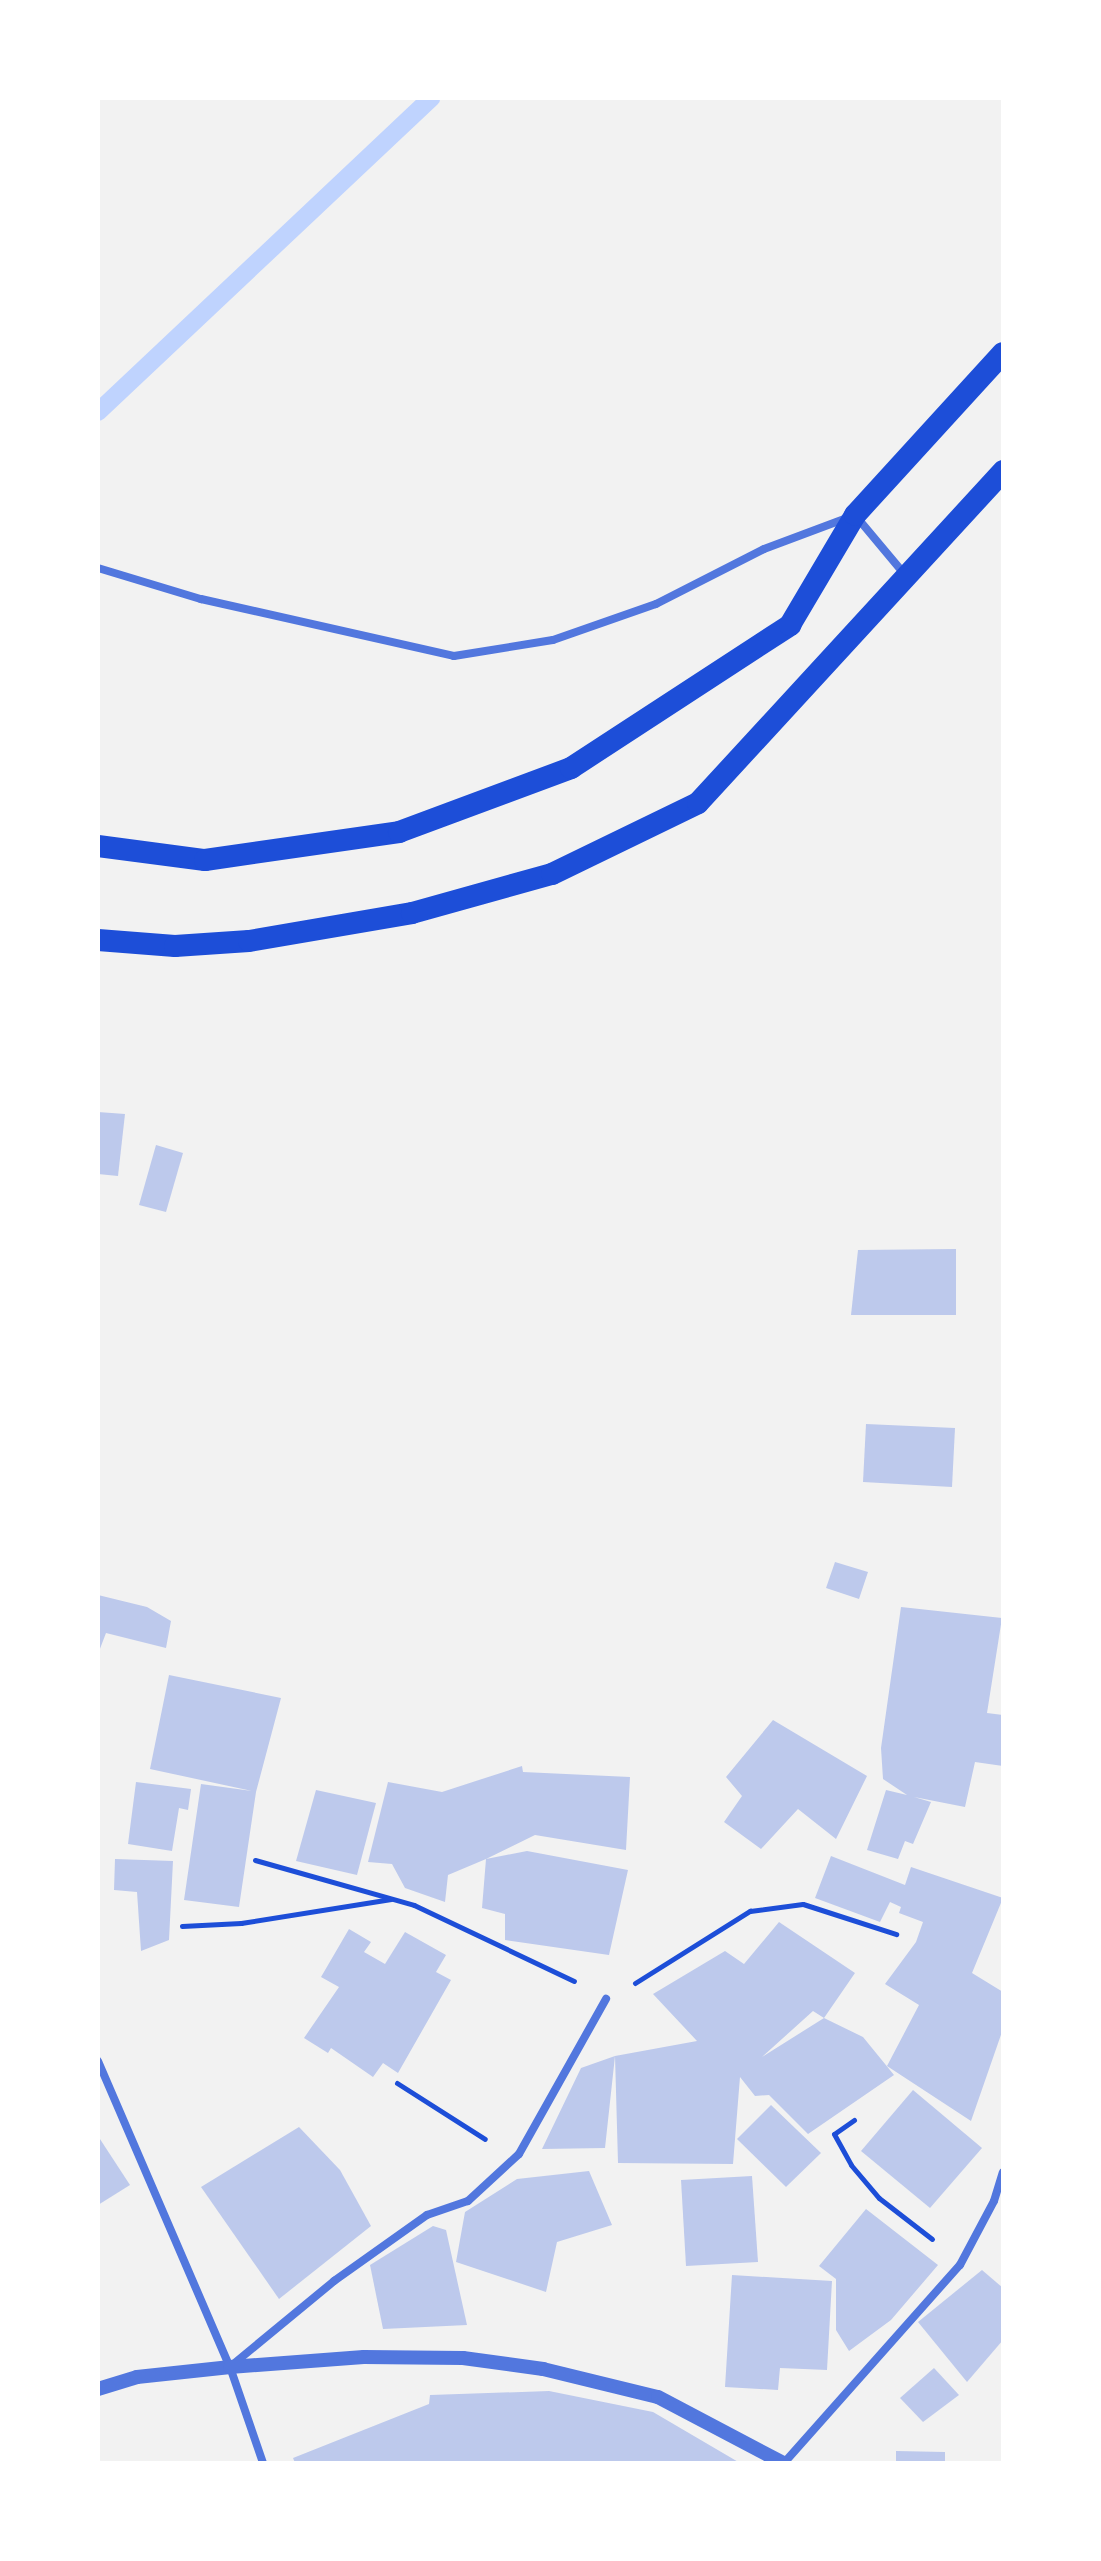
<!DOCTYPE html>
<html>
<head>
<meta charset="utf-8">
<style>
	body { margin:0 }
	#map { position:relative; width:1101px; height:2561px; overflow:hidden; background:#f2f2f2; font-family:Bitter,serif }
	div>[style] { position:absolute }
	.stream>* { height:18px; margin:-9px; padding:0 9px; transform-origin:9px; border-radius:9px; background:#bfd3fe }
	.building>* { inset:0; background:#bdc9ec }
	.path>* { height:5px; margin:-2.5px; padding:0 2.5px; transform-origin:2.5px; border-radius:2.5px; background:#1d4ed8 }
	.minor>* { height:8px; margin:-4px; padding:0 4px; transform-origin:4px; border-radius:4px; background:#5277de }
	.tertiary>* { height:14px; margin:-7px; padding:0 7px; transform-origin:7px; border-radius:7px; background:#5277de }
	.trunk>* { height:22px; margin:-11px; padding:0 11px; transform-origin:11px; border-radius:11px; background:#1d4ed8 }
	span { translate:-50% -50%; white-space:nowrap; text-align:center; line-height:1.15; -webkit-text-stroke:6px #fff; paint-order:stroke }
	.frame { position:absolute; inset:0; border:100px solid #fff; pointer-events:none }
</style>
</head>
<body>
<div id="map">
	<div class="stream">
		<div style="left:98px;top:412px;width:458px;rotate:-43.3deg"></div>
	</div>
	<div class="building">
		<div style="clip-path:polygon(98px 1112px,125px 1114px,118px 1176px,98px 1174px)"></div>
		<div style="clip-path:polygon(156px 1145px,183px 1153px,166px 1212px,139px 1205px)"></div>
		<div style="clip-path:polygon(956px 1249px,956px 1315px,851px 1315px,858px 1250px)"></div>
		<div style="clip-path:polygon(866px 1424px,955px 1428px,952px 1487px,863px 1482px)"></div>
		<div style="clip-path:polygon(835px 1562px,868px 1572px,859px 1599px,826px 1588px)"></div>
		<div style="clip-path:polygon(98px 1595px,147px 1607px,171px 1621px,166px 1648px,106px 1633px,98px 1654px)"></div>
		<div style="clip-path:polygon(901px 1607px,1002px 1618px,987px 1713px,1003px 1715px,1003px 1766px,975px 1762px,965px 1807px,914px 1797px,931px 1802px,913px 1844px,905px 1841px,898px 1859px,867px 1850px,886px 1790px,907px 1795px,883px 1779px,881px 1748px)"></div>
		<div style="clip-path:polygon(169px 1675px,281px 1698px,256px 1792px,239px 1907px,184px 1900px,201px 1784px,252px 1791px,150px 1769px)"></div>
		<div style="clip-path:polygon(773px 1720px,867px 1776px,836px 1839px,798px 1809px,761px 1849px,724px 1822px,742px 1796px,726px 1777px)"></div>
		<div style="clip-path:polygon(522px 1766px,523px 1772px,630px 1777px,626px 1850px,535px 1835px,486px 1859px,527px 1851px,628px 1870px,609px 1955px,505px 1940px,505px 1914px,482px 1908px,486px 1859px,448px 1875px,445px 1902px,405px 1888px,392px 1864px,368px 1862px,388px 1782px,442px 1792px)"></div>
		<div style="clip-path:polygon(136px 1782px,191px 1789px,188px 1810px,179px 1808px,172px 1851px,128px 1844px)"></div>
		<div style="clip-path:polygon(316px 1790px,376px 1803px,357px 1875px,296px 1861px)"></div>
		<div style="clip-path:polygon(831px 1856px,905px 1885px,911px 1867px,1003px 1898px,972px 1973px,1003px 1992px,1003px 2029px,971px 2121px,887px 2066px,919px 2005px,885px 1984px,916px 1942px,923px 1922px,899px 1913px,901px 1907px,890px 1902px,880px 1922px,815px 1898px)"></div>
		<div style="clip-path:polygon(115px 1859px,173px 1861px,169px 1940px,141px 1951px,137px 1892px,114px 1890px)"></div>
		<div style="clip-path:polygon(779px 1922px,855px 1973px,824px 2018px,813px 2011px,762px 2057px,824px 2018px,863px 2037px,894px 2075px,808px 2134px,769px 2095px,755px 2096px,740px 2077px,733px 2164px,618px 2163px,615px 2056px,605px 2148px,542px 2149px,581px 2068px,615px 2056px,697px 2041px,653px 1994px,725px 1951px,744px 1964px)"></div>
		<div style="clip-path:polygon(349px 1929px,371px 1942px,364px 1952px,385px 1964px,405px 1932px,446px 1955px,436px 1972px,451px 1980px,398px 2073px,383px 2063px,373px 2077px,331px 2048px,328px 2053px,304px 2038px,339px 1987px,321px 1977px)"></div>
		<div style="clip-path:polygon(913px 2090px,982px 2148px,930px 2208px,861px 2151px)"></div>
		<div style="clip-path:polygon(771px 2105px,821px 2153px,786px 2187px,737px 2139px)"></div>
		<div style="clip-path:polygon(299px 2127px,340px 2170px,371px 2226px,279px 2299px,201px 2187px)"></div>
		<div style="clip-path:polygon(98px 2136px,130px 2185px,98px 2205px)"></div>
		<div style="clip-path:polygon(589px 2171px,612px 2225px,557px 2242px,546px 2292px,456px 2262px,465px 2212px,517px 2179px)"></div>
		<div style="clip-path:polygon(752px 2176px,758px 2262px,686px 2266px,681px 2180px)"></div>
		<div style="clip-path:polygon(866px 2209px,938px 2265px,891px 2320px,849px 2351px,836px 2330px,836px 2279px,819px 2266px)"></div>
		<div style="clip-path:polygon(433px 2226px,446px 2230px,467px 2325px,383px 2329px,370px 2265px)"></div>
		<div style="clip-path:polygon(982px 2270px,1003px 2288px,1003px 2340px,967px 2382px,918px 2322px)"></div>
		<div style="clip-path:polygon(732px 2275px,832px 2281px,827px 2370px,780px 2368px,778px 2390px,725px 2387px)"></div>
		<div style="clip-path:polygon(934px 2368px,959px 2395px,923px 2422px,900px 2398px)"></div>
		<div style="clip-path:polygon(549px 2391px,653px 2412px,740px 2463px,295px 2463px,293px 2458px,429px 2404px,430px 2395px)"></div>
		<div style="clip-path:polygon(896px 2451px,945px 2452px,945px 2463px,896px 2463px)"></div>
	</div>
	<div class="path">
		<div style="left:255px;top:1860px;width:165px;rotate:15.8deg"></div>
		<div style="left:414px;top:1905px;width:177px;rotate:25.4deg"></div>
		<div style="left:182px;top:1926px;width:59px;rotate:-2.9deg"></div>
		<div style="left:241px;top:1923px;width:152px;rotate:-9.1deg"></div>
		<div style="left:635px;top:1983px;width:136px;rotate:-32.1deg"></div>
		<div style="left:750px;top:1911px;width:53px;rotate:-7.5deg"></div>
		<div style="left:803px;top:1904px;width:98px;rotate:17.9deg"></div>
		<div style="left:397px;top:2083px;width:104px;rotate:32.5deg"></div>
		<div style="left:854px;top:2120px;width:24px;rotate:145deg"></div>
		<div style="left:834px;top:2134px;width:35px;rotate:61deg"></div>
		<div style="left:851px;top:2165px;width:43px;rotate:49.7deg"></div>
		<div style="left:879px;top:2198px;width:67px;rotate:37.7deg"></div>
	</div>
	<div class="minor">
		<div style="left:98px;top:568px;width:108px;rotate:16.8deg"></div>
		<div style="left:201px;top:599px;width:259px;rotate:12.7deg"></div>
		<div style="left:454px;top:656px;width:100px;rotate:-9.2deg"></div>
		<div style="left:553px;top:640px;width:109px;rotate:-19.3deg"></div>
		<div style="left:656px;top:604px;width:121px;rotate:-27deg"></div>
		<div style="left:764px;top:549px;width:97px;rotate:-20.5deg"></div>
		<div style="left:855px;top:515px;width:80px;rotate:50.1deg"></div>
		<div style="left:98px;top:2061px;width:333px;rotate:66.7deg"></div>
		<div style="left:230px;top:2367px;width:102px;rotate:71deg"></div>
		<div style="left:231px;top:2366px;width:134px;rotate:-39.5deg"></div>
		<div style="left:334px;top:2281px;width:114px;rotate:-35.4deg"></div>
		<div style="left:427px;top:2215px;width:43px;rotate:-18.9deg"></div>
		<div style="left:468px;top:2201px;width:69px;rotate:-42.7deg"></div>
		<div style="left:519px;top:2154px;width:178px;rotate:-60.7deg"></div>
		<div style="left:784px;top:2463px;width:265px;rotate:-48.4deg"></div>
		<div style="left:960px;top:2265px;width:72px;rotate:-62deg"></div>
		<div style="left:994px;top:2201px;width:30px;rotate:-73deg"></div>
	</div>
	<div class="tertiary">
		<div style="left:98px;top:2389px;width:41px;rotate:-17.1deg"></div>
		<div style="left:137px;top:2377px;width:94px;rotate:-6.1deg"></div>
		<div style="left:230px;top:2367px;width:134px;rotate:-4.3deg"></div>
		<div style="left:364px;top:2357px;width:99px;rotate:0.6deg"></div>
		<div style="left:463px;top:2358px;width:81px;rotate:7.8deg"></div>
		<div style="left:543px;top:2369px;width:118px;rotate:13.7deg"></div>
		<div style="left:658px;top:2397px;width:141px;rotate:27.8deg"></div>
	</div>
	<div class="trunk">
		<div style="left:98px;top:846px;width:108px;rotate:7.5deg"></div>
		<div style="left:205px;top:860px;width:196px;rotate:-8.2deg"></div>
		<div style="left:399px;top:832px;width:184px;rotate:-20.4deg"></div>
		<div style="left:571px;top:768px;width:262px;rotate:-33.1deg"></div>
		<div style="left:790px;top:625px;width:128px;rotate:-59.4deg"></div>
		<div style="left:855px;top:515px;width:219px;rotate:-47.6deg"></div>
		<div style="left:98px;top:940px;width:77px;rotate:4.5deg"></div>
		<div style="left:175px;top:946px;width:74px;rotate:-3.9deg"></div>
		<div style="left:249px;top:941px;width:165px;rotate:-9.7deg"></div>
		<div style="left:412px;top:913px;width:145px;rotate:-15.6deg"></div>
		<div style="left:552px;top:874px;width:162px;rotate:-25.9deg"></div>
		<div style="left:698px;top:803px;width:451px;rotate:-47.4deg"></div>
	</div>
	<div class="frame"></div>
</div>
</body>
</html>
